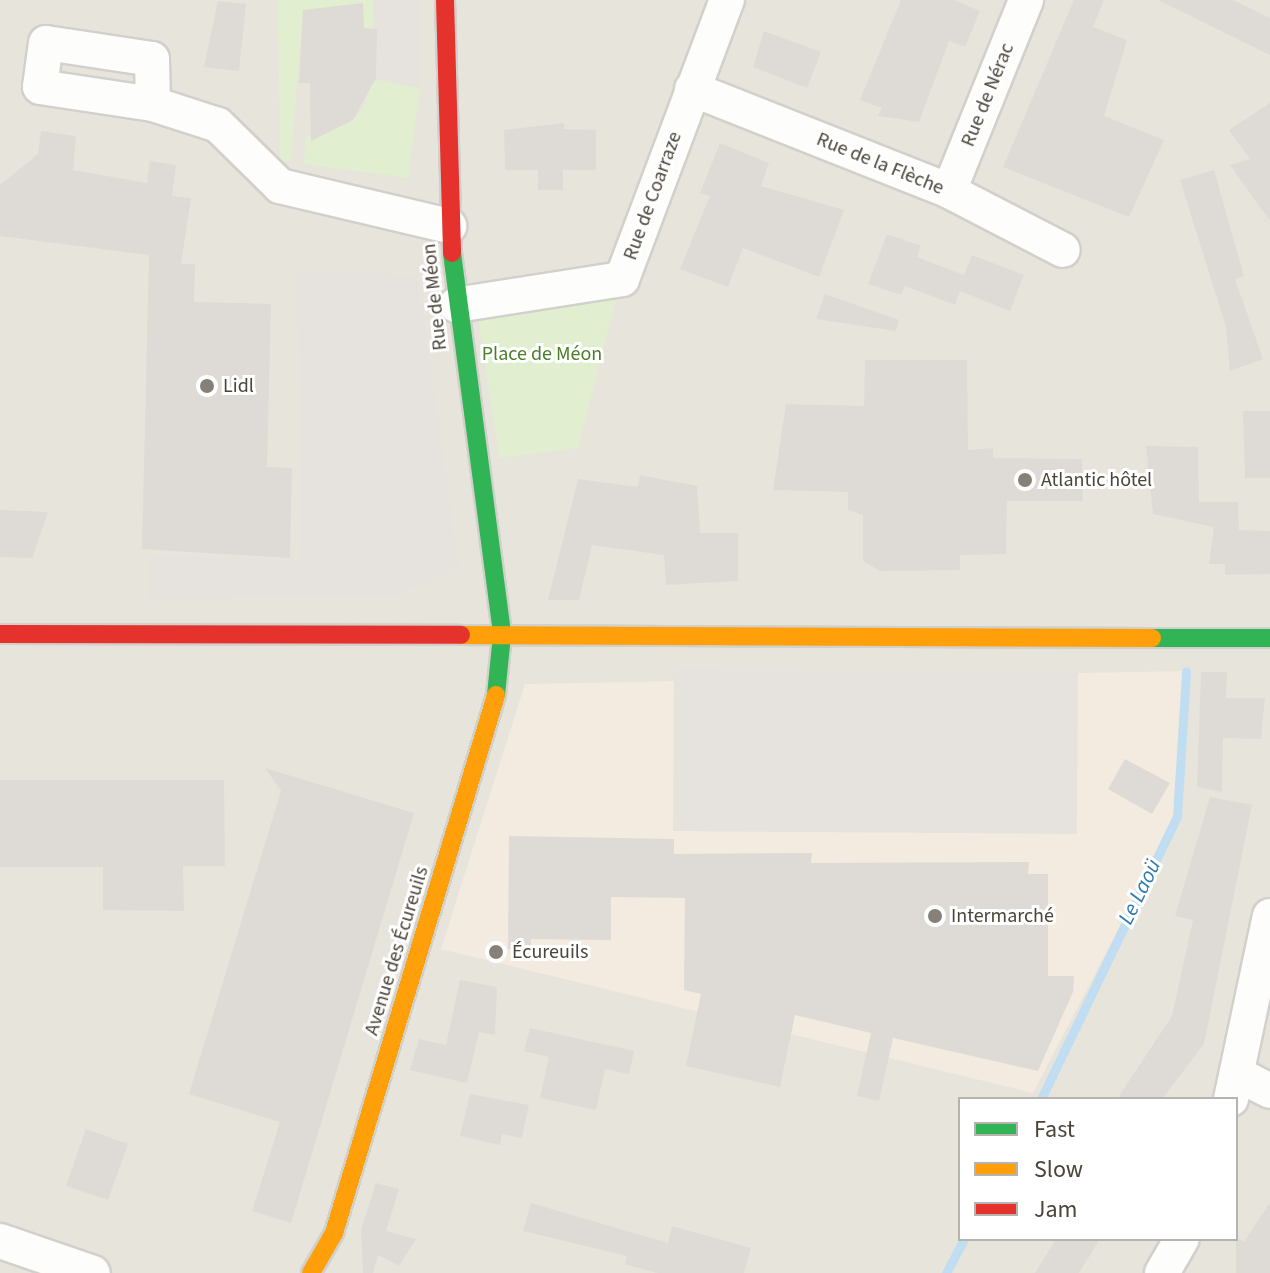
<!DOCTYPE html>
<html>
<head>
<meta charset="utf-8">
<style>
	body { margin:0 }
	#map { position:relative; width:1270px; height:1273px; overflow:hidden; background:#f4f2ee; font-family:"Source Sans 3",sans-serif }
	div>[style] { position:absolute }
	.residential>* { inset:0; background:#e7e4dc }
	.commercial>* { inset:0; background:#f3ebdf }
	.green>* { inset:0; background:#e1eecf }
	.parking>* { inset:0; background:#e6e3df }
	.stream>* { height:9px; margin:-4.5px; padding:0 4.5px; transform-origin:4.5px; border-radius:4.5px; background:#c0ddf1 }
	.building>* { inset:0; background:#dedbd6 }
	.roads { filter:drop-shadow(2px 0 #d2d0cb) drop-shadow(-2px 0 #d2d0cb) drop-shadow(0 2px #d2d0cb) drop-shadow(0 -2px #d2d0cb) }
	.street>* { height:34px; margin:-17px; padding:0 17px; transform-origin:17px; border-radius:17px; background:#fdfdfc }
	.fast>* { height:18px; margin:-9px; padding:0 9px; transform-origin:9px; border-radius:9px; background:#30b455 }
	.slow>* { height:18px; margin:-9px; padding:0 9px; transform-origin:9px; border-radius:9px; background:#ff9f0a }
	.jam>* { height:18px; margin:-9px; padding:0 9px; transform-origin:9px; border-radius:9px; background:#e5322d }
	.dots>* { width:22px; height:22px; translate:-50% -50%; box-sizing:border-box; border:4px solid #fff; border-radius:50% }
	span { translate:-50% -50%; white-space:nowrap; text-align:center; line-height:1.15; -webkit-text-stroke:6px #fff; paint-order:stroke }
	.street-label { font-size:20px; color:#4b4439 }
	.park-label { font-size:20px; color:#4a7f2a }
	.poi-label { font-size:20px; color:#4b4439 }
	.left { translate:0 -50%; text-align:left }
	.water-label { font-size:22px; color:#2e7ab2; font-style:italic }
	.legend { position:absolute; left:958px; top:1097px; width:280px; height:144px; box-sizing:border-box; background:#fff; border:2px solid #b7b4b0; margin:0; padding:10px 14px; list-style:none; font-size:24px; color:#4b4439 }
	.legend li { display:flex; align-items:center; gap:16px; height:40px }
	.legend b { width:40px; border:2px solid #b7b4b0 }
</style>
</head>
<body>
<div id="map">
	<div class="residential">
		<div style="clip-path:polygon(evenodd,0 0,1270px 0,1270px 1273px,0 1273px,0 0,960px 1099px,1236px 1099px,1236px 1239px,960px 1239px,960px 1099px)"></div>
	</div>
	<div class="commercial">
		<div style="clip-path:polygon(1186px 671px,1178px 814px,1033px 1093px,441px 949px,525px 684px)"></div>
	</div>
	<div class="green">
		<div style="clip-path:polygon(278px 0,373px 0,373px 29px,364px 29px,362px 3px,303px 11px,291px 161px,280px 161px)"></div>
		<div style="clip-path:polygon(371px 79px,420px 88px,408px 178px,304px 164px,306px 133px,312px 140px,353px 120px,366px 103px)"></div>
		<div style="clip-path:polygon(621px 280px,578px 448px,499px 458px,476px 305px)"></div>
	</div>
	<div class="parking">
		<div style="clip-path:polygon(373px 0,419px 0,420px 88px,378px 78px)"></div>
		<div style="clip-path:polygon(297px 272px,418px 275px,459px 567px,395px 597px,148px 598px,148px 556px,302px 560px)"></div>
		<div style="clip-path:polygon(674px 669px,1078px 672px,1077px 834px,673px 831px)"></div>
	</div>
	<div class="stream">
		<div style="left:1041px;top:1099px;width:314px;rotate:-64.3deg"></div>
		<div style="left:1177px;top:816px;width:145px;rotate:-86.4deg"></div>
		<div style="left:946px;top:1273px;width:38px;rotate:-62deg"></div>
	</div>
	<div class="building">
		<div style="clip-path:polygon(901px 0,954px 0,980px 11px,965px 47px,949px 41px,919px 122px,878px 116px,882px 108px,860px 100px)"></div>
		<div style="clip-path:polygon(1074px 0,1104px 0,1093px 27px,1127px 40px,1104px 116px,1164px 140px,1129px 217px,1003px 167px)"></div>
		<div style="clip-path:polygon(1158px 0,1233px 0,1270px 18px,1270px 55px)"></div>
		<div style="clip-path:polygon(218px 1px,246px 4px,239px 71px,204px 67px)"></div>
		<div style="clip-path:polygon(363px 3px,364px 28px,377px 29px,376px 78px,353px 120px,311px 141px,310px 83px,299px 83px,303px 10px)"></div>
		<div style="clip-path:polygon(764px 31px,821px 52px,807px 88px,753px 67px)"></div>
		<div style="clip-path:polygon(1270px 103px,1270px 221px,1230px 165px,1250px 159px,1229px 130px)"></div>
		<div style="clip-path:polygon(564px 123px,564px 129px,596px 130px,596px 170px,563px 170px,563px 190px,538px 190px,538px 170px,505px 170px,504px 130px)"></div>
		<div style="clip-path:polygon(41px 131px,76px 136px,73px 170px,147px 183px,150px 161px,176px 165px,172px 196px,191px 198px,181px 264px,195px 264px,194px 302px,271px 304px,267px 467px,292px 468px,290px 558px,142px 549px,149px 255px,0 236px,0 185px,38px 154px)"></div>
		<div style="clip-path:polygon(720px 143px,769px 163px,761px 186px,844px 210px,819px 277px,743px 248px,728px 287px,680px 269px,710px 196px,700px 193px)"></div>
		<div style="clip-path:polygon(1214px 170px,1244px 276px,1235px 279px,1263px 359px,1230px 371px,1226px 327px,1180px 180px)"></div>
		<div style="clip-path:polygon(887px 234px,921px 246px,917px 257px,964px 275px,972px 255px,1024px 275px,1010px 311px,960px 291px,955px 305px,905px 286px,901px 295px,868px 284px)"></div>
		<div style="clip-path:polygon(825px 294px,899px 320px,896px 331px,816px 319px)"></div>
		<div style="clip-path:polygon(865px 360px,967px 360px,968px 450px,993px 448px,993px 458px,1082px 459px,1083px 501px,1007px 501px,1006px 554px,960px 555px,960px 570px,880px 571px,863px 561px,863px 515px,848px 510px,848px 492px,773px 490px,786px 404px,864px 406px)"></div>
		<div style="clip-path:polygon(1243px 411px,1270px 411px,1270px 478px,1245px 478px)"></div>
		<div style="clip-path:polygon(1146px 446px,1198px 447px,1199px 502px,1238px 502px,1239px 530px,1270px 531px,1270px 574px,1225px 575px,1225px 564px,1209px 564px,1214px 527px,1153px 514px)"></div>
		<div style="clip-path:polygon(640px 475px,697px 486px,700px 533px,738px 533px,738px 581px,666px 585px,664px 555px,592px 545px,579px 600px,548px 600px,578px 479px,638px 487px)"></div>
		<div style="clip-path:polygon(0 510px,48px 512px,32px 558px,0 557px)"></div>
		<div style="clip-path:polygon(1201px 672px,1227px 672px,1226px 698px,1265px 698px,1261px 739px,1223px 738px,1222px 792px,1197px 787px)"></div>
		<div style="clip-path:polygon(1125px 759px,1170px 783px,1152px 814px,1108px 789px)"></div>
		<div style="clip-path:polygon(265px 768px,414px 813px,291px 1223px,252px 1211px,280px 1122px,189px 1094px,281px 791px)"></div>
		<div style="clip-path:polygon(0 780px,224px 780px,225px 866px,183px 866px,184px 911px,103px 910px,103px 867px,0 867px)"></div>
		<div style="clip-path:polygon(1210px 797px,1252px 805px,1204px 1044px,1162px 1099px,1117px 1099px,1172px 1016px,1193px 920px,1175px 916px)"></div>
		<div style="clip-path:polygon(509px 836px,674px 839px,674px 854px,812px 853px,811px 863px,1029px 862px,1028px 874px,1048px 874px,1048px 976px,1074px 976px,1073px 992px,1038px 1071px,893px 1038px,879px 1101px,857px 1096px,871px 1033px,795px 1015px,780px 1087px,686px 1066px,701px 994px,684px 990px,685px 898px,611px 897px,611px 940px,531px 939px,531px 950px,508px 949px)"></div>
		<div style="clip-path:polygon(460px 980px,497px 987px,495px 1035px,479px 1032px,467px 1083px,410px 1070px,419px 1039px,446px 1045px)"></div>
		<div style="clip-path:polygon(530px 1028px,634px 1051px,629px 1074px,605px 1069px,596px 1110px,540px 1098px,549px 1057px,524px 1051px)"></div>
		<div style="clip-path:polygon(470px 1094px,529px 1105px,522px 1138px,502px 1134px,500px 1145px,460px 1136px)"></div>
		<div style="clip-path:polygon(86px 1129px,128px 1144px,108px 1200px,66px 1186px)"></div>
		<div style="clip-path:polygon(376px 1183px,399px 1189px,386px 1231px,416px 1239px,399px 1266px,378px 1255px,373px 1273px,363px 1273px,361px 1230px)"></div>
		<div style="clip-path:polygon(1270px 1202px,1270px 1273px,1236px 1273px,1236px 1237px,1244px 1242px)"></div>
		<div style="clip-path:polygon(531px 1203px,668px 1243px,672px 1226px,751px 1248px,744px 1273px,657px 1273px,625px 1264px,627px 1256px,523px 1231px)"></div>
		<div style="clip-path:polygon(1056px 1239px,1100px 1239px,1079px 1273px,1035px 1273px)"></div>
	</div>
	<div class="roads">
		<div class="street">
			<div style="left:692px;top:89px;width:277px;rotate:21.6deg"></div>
			<div style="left:949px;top:191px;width:128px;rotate:27.4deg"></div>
			<div style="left:153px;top:104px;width:45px;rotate:-91.3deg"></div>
			<div style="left:152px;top:59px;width:107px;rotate:-171.4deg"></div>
			<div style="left:46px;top:43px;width:44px;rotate:97.8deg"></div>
			<div style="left:40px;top:87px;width:114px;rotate:8.6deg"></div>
			<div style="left:153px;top:104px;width:68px;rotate:17.9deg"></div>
			<div style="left:218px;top:125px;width:87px;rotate:44.5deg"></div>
			<div style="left:280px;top:186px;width:174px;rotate:13.3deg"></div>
			<div style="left:949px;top:191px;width:206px;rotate:-68deg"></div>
			<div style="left:456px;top:305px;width:168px;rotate:-8.9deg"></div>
			<div style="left:622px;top:279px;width:298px;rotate:-69.4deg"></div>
			<div style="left:1237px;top:1074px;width:37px;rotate:27deg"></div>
			<div style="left:1231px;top:1099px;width:187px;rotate:-78deg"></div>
			<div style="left:0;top:1241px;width:98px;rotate:19deg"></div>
			<div style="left:1162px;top:1273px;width:39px;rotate:-60deg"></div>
		</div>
		<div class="fast">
			<div style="left:452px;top:253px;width:385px;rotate:82.5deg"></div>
			<div style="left:502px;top:635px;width:60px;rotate:95.7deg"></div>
			<div style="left:1152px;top:638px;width:118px"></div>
		</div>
		<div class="slow">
			<div style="left:461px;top:635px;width:691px;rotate:0.25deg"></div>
			<div style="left:311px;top:1273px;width:46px;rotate:-60.1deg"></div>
			<div style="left:334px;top:1233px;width:562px;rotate:-73.24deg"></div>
		</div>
		<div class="jam">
			<div style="left:445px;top:0;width:253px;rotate:88.4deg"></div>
			<div style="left:0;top:634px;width:461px;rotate:0.1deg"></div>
		</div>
	</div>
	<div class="dots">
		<div style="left:207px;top:386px;background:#868178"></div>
		<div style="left:1025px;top:480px;background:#868178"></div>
		<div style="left:935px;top:916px;background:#868178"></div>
		<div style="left:496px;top:952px;background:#868178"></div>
	</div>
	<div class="street-label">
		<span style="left:988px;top:95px;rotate:-68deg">Rue de Nérac</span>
		<span style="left:880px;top:164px;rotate:22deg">Rue de la Flèche</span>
		<span style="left:653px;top:196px;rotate:-70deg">Rue de Coarraze</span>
		<span style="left:435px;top:297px;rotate:-96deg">Rue de Méon</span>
		<span style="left:397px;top:951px;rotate:-73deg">Avenue des Écureuils</span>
	</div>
	<div class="park-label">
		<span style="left:542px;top:354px">Place de Méon</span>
	</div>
	<div class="poi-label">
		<span class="left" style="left:223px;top:386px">Lidl</span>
		<span class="left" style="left:1041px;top:480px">Atlantic hôtel</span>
		<span class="left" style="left:951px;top:916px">Intermarché</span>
		<span class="left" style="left:512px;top:952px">Écureuils</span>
	</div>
	<div class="water-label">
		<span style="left:1140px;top:892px;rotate:-64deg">Le Laoü</span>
	</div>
	<ul class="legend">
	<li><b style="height:10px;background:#30b455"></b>Fast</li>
	<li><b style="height:10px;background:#ff9f0a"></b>Slow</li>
	<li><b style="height:10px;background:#e5322d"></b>Jam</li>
	</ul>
</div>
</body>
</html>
